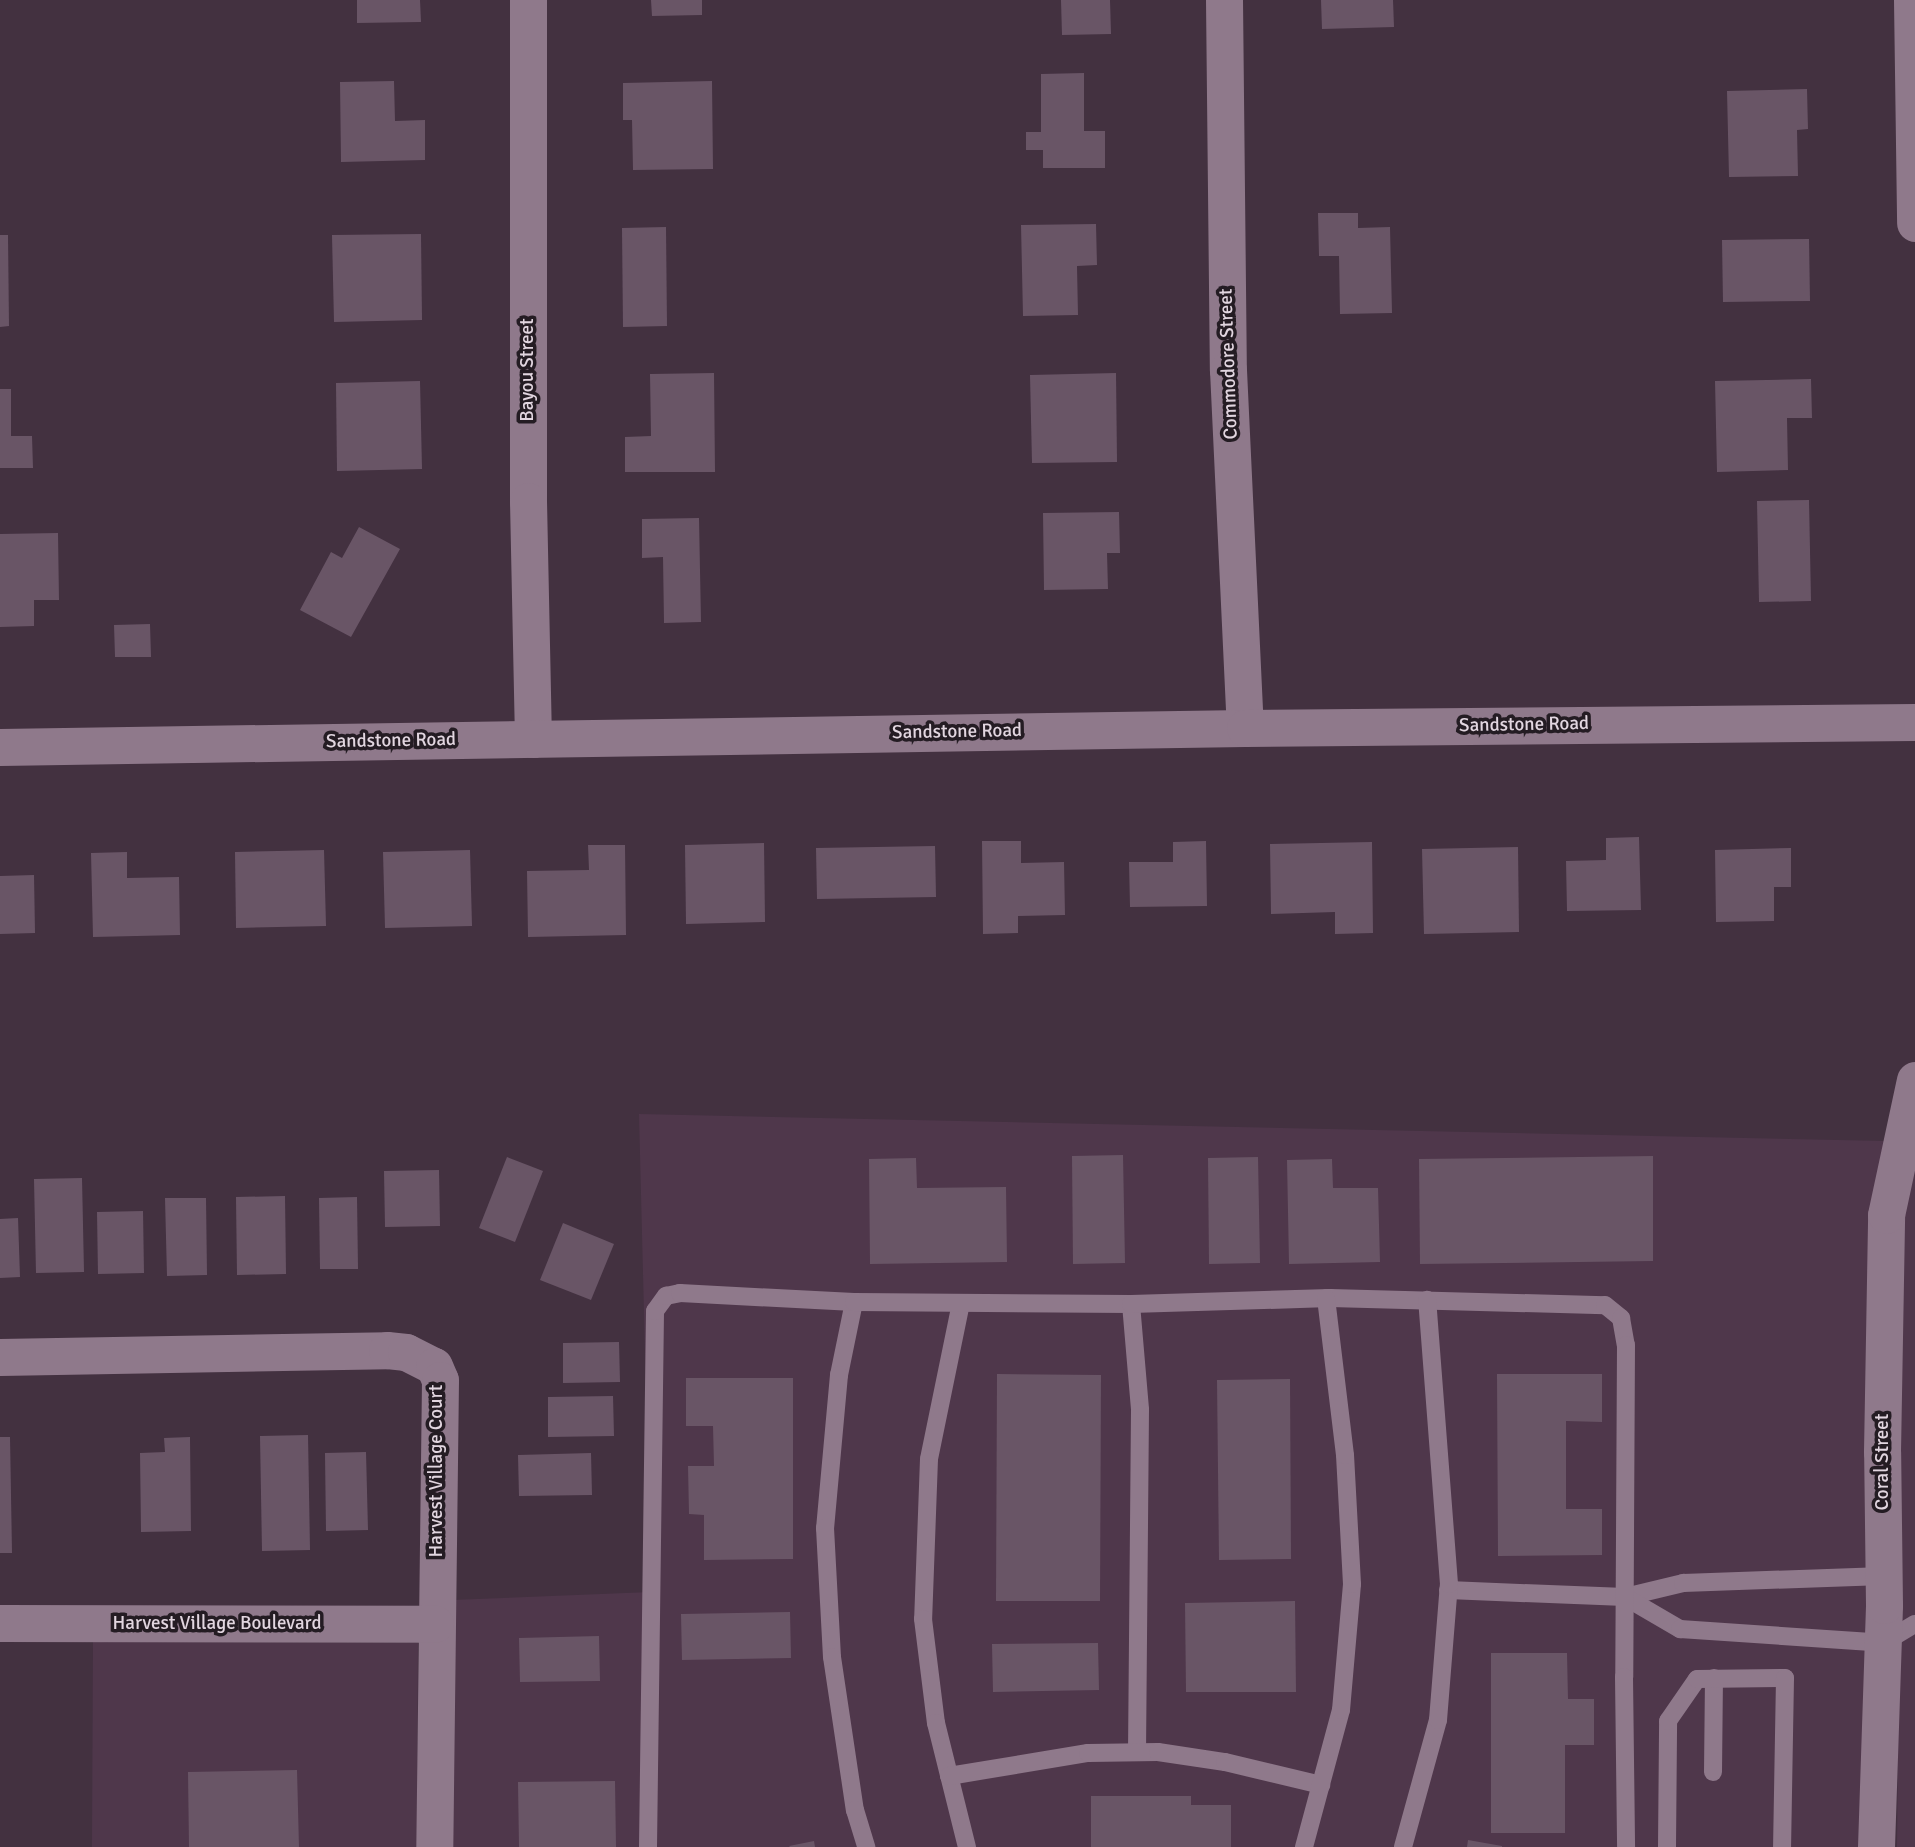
<!DOCTYPE html>
<html>
<head>
<meta charset="utf-8">
<style>
	body { margin:0 }
	#map { position:relative; width:1915px; height:1847px; overflow:hidden; background:#433140; font-family:Signika,sans-serif }
	div>[style] { position:absolute }
	.built>* { inset:0; background:#4f374b }
	.building>* { inset:0; background:#695566 }
	.service>* { height:18px; margin:-9px; padding:0 9px; transform-origin:9px; border-radius:9px; background:#8f798b }
	.minor>* { height:37px; margin:-18.5px; padding:0 18.5px; transform-origin:18.5px; border-radius:18.5px; background:#8f798b }
	span { translate:-50% -50%; white-space:nowrap; text-align:center; line-height:1.15; -webkit-text-stroke:7px #241c23; paint-order:stroke }
	.street-label { font-size:19px; color:#e2d6e0 }
</style>
</head>
<body>
<div id="map">
	<div class="built">
		<div style="clip-path:polygon(639px 1114px,1885px 1141px,1868px 1604px,1864px 1847px,450px 1847px,452px 1600px,651px 1592px)"></div>
		<div style="clip-path:polygon(1915px 1160px,1915px 1847px,1897px 1847px,1903px 1217px)"></div>
		<div style="clip-path:polygon(93px 1642px,418px 1643px,417px 1847px,92px 1847px)"></div>
	</div>
	<div class="building">
		<div style="clip-path:polygon(357px 0,420px 0,421px 22px,357px 23px)"></div>
		<div style="clip-path:polygon(651px 0,702px 0,702px 15px,652px 16px)"></div>
		<div style="clip-path:polygon(1061px 0,1110px 0,1111px 34px,1062px 35px)"></div>
		<div style="clip-path:polygon(1321px 0,1393px 0,1394px 27px,1322px 29px)"></div>
		<div style="clip-path:polygon(1084px 73px,1084px 131px,1105px 131px,1105px 168px,1043px 168px,1043px 150px,1026px 150px,1026px 132px,1041px 132px,1041px 74px)"></div>
		<div style="clip-path:polygon(394px 81px,395px 121px,425px 120px,425px 160px,341px 162px,340px 82px)"></div>
		<div style="clip-path:polygon(712px 81px,713px 169px,633px 170px,632px 120px,623px 120px,623px 83px)"></div>
		<div style="clip-path:polygon(1807px 89px,1808px 129px,1797px 130px,1798px 176px,1729px 177px,1727px 91px)"></div>
		<div style="clip-path:polygon(1318px 213px,1358px 213px,1358px 228px,1390px 227px,1392px 313px,1340px 314px,1339px 256px,1319px 256px)"></div>
		<div style="clip-path:polygon(1096px 224px,1097px 265px,1077px 266px,1078px 315px,1023px 316px,1021px 225px)"></div>
		<div style="clip-path:polygon(666px 227px,667px 326px,623px 327px,622px 228px)"></div>
		<div style="clip-path:polygon(421px 234px,422px 320px,334px 322px,332px 235px)"></div>
		<div style="clip-path:polygon(0 235px,8px 235px,9px 326px,0 327px)"></div>
		<div style="clip-path:polygon(1809px 239px,1810px 301px,1723px 302px,1722px 240px)"></div>
		<div style="clip-path:polygon(714px 373px,715px 472px,625px 472px,625px 437px,651px 436px,650px 374px)"></div>
		<div style="clip-path:polygon(1116px 373px,1117px 462px,1032px 463px,1030px 375px)"></div>
		<div style="clip-path:polygon(1811px 379px,1812px 418px,1787px 418px,1788px 470px,1717px 472px,1715px 381px)"></div>
		<div style="clip-path:polygon(420px 381px,422px 469px,337px 471px,336px 383px)"></div>
		<div style="clip-path:polygon(0 389px,11px 389px,11px 436px,32px 436px,33px 468px,0 468px)"></div>
		<div style="clip-path:polygon(1809px 500px,1811px 601px,1759px 602px,1757px 501px)"></div>
		<div style="clip-path:polygon(1119px 512px,1120px 553px,1107px 553px,1108px 589px,1044px 590px,1043px 513px)"></div>
		<div style="clip-path:polygon(699px 518px,701px 622px,664px 623px,663px 557px,642px 558px,642px 519px)"></div>
		<div style="clip-path:polygon(359px 527px,400px 549px,351px 637px,300px 610px,331px 552px,342px 558px)"></div>
		<div style="clip-path:polygon(58px 533px,59px 600px,34px 600px,34px 626px,0 627px,0 534px)"></div>
		<div style="clip-path:polygon(150px 624px,151px 657px,115px 657px,114px 625px)"></div>
		<div style="clip-path:polygon(1639px 837px,1641px 910px,1567px 911px,1566px 861px,1606px 860px,1606px 838px)"></div>
		<div style="clip-path:polygon(982px 841px,1021px 841px,1021px 863px,1064px 862px,1065px 915px,1018px 916px,1018px 933px,983px 934px)"></div>
		<div style="clip-path:polygon(1206px 841px,1207px 906px,1130px 907px,1129px 862px,1173px 862px,1173px 842px)"></div>
		<div style="clip-path:polygon(1372px 842px,1373px 933px,1335px 934px,1335px 912px,1271px 914px,1270px 844px)"></div>
		<div style="clip-path:polygon(764px 843px,765px 922px,686px 924px,685px 845px)"></div>
		<div style="clip-path:polygon(588px 845px,625px 845px,626px 935px,528px 937px,527px 871px,589px 870px)"></div>
		<div style="clip-path:polygon(935px 846px,936px 897px,817px 899px,816px 848px)"></div>
		<div style="clip-path:polygon(1518px 847px,1519px 932px,1424px 934px,1422px 849px)"></div>
		<div style="clip-path:polygon(1791px 848px,1791px 887px,1774px 887px,1774px 921px,1716px 922px,1715px 850px)"></div>
		<div style="clip-path:polygon(324px 850px,326px 926px,236px 928px,235px 852px)"></div>
		<div style="clip-path:polygon(470px 850px,472px 926px,385px 928px,383px 852px)"></div>
		<div style="clip-path:polygon(127px 852px,127px 878px,179px 877px,180px 935px,93px 937px,91px 853px)"></div>
		<div style="clip-path:polygon(34px 875px,35px 933px,0 934px,0 876px)"></div>
		<div style="clip-path:polygon(1123px 1155px,1125px 1263px,1073px 1264px,1072px 1156px)"></div>
		<div style="clip-path:polygon(1653px 1156px,1653px 1261px,1420px 1264px,1419px 1159px)"></div>
		<div style="clip-path:polygon(507px 1157px,543px 1171px,515px 1242px,479px 1228px)"></div>
		<div style="clip-path:polygon(1258px 1157px,1260px 1263px,1209px 1264px,1208px 1158px)"></div>
		<div style="clip-path:polygon(916px 1158px,917px 1188px,1006px 1187px,1007px 1262px,870px 1264px,869px 1159px)"></div>
		<div style="clip-path:polygon(1332px 1159px,1333px 1188px,1378px 1188px,1380px 1262px,1289px 1264px,1287px 1160px)"></div>
		<div style="clip-path:polygon(439px 1170px,440px 1226px,385px 1227px,384px 1171px)"></div>
		<div style="clip-path:polygon(82px 1178px,84px 1272px,36px 1273px,34px 1179px)"></div>
		<div style="clip-path:polygon(285px 1196px,286px 1274px,237px 1275px,236px 1197px)"></div>
		<div style="clip-path:polygon(357px 1197px,358px 1269px,320px 1269px,319px 1198px)"></div>
		<div style="clip-path:polygon(165px 1198px,206px 1198px,207px 1275px,167px 1276px)"></div>
		<div style="clip-path:polygon(143px 1211px,144px 1273px,98px 1274px,97px 1212px)"></div>
		<div style="clip-path:polygon(18px 1218px,20px 1277px,0 1278px,0 1219px)"></div>
		<div style="clip-path:polygon(563px 1223px,614px 1244px,591px 1300px,540px 1280px)"></div>
		<div style="clip-path:polygon(619px 1342px,620px 1382px,563px 1383px,563px 1343px)"></div>
		<div style="clip-path:polygon(997px 1374px,1101px 1375px,1100px 1601px,996px 1601px)"></div>
		<div style="clip-path:polygon(1497px 1374px,1602px 1374px,1602px 1422px,1566px 1421px,1566px 1509px,1602px 1509px,1602px 1555px,1498px 1556px)"></div>
		<div style="clip-path:polygon(686px 1378px,793px 1378px,793px 1559px,704px 1560px,704px 1515px,689px 1514px,688px 1466px,714px 1466px,713px 1426px,686px 1426px)"></div>
		<div style="clip-path:polygon(1290px 1379px,1291px 1559px,1219px 1560px,1217px 1380px)"></div>
		<div style="clip-path:polygon(613px 1396px,614px 1436px,548px 1437px,548px 1397px)"></div>
		<div style="clip-path:polygon(308px 1435px,310px 1550px,262px 1551px,260px 1436px)"></div>
		<div style="clip-path:polygon(0 1437px,10px 1437px,12px 1553px,0 1553px)"></div>
		<div style="clip-path:polygon(190px 1437px,191px 1531px,141px 1532px,140px 1453px,165px 1452px,164px 1438px)"></div>
		<div style="clip-path:polygon(366px 1452px,368px 1530px,326px 1531px,325px 1453px)"></div>
		<div style="clip-path:polygon(591px 1453px,592px 1495px,519px 1496px,518px 1455px)"></div>
		<div style="clip-path:polygon(1295px 1601px,1296px 1692px,1186px 1692px,1185px 1603px)"></div>
		<div style="clip-path:polygon(790px 1612px,791px 1658px,682px 1660px,681px 1614px)"></div>
		<div style="clip-path:polygon(599px 1636px,600px 1681px,520px 1682px,519px 1638px)"></div>
		<div style="clip-path:polygon(1098px 1643px,1099px 1690px,993px 1692px,992px 1644px)"></div>
		<div style="clip-path:polygon(1491px 1653px,1567px 1653px,1568px 1699px,1594px 1699px,1594px 1745px,1565px 1745px,1565px 1833px,1491px 1833px)"></div>
		<div style="clip-path:polygon(297px 1770px,299px 1847px,189px 1847px,188px 1772px)"></div>
		<div style="clip-path:polygon(615px 1781px,616px 1847px,519px 1847px,518px 1782px)"></div>
		<div style="clip-path:polygon(1091px 1796px,1191px 1796px,1191px 1805px,1231px 1805px,1231px 1847px,1091px 1847px)"></div>
		<div style="clip-path:polygon(1468px 1840px,1502px 1846px,1502px 1847px,1467px 1847px)"></div>
		<div style="clip-path:polygon(814px 1841px,815px 1847px,790px 1847px,789px 1846px)"></div>
	</div>
	<div class="service">
		<div style="left:854px;top:1302px;width:75px;rotate:101.6deg"></div>
		<div style="left:839px;top:1375px;width:154px;rotate:95.2deg"></div>
		<div style="left:825px;top:1528px;width:129px;rotate:86.9deg"></div>
		<div style="left:832px;top:1657px;width:155px;rotate:81.5deg"></div>
		<div style="left:855px;top:1810px;width:39px;rotate:73deg"></div>
		<div style="left:961px;top:1303px;width:159px;rotate:101.6deg"></div>
		<div style="left:929px;top:1459px;width:160px;rotate:92.1deg"></div>
		<div style="left:923px;top:1619px;width:105px;rotate:82.9deg"></div>
		<div style="left:936px;top:1723px;width:128px;rotate:76deg"></div>
		<div style="left:1131px;top:1304px;width:106px;rotate:85.1deg"></div>
		<div style="left:1140px;top:1410px;width:342px;rotate:90.5deg"></div>
		<div style="left:1448px;top:1590px;width:177px;rotate:2.3deg"></div>
		<div style="left:1625px;top:1597px;width:60px;rotate:-13.6deg"></div>
		<div style="left:1683px;top:1583px;width:201px;rotate:-2deg"></div>
		<div style="left:1625px;top:1597px;width:64px;rotate:30.2deg"></div>
		<div style="left:1680px;top:1629px;width:203px;rotate:3.9deg"></div>
		<div style="left:1883px;top:1643px;width:37px;rotate:-31deg"></div>
		<div style="left:1713px;top:1772px;width:94px;rotate:-89.4deg"></div>
		<div style="left:949px;top:1776px;width:141px;rotate:-9.4deg"></div>
		<div style="left:1088px;top:1753px;width:70px;rotate:-0.8deg"></div>
		<div style="left:1158px;top:1752px;width:68px;rotate:8.5deg"></div>
		<div style="left:1225px;top:1762px;width:99px;rotate:13.5deg"></div>
		<div style="left:648px;top:1847px;width:536px;rotate:-89.25deg"></div>
		<div style="left:655px;top:1311px;width:19px;rotate:-54deg"></div>
		<div style="left:666px;top:1296px;width:14px;rotate:-12deg"></div>
		<div style="left:680px;top:1293px;width:174px;rotate:3deg"></div>
		<div style="left:854px;top:1302px;width:277px;rotate:0.4deg"></div>
		<div style="left:1131px;top:1304px;width:199px;rotate:-1.7deg"></div>
		<div style="left:1330px;top:1298px;width:275px;rotate:1.5deg"></div>
		<div style="left:1605px;top:1305px;width:21px;rotate:39deg"></div>
		<div style="left:1621px;top:1318px;width:27px;rotate:80deg"></div>
		<div style="left:1626px;top:1345px;width:332px;rotate:90.3deg"></div>
		<div style="left:1624px;top:1677px;width:170px;rotate:89.3deg"></div>
		<div style="left:1304px;top:1847px;width:142px;rotate:-74.9deg"></div>
		<div style="left:1341px;top:1710px;width:126px;rotate:-85deg"></div>
		<div style="left:1352px;top:1584px;width:129px;rotate:-93.1deg"></div>
		<div style="left:1345px;top:1455px;width:158px;rotate:-96.9deg"></div>
		<div style="left:1403px;top:1847px;width:132px;rotate:-74.6deg"></div>
		<div style="left:1438px;top:1720px;width:136px;rotate:-85.4deg"></div>
		<div style="left:1449px;top:1584px;width:285px;rotate:-94.4deg"></div>
		<div style="left:1667px;top:1847px;width:126px;rotate:-89.5deg"></div>
		<div style="left:1668px;top:1721px;width:51px;rotate:-55.4deg"></div>
		<div style="left:1697px;top:1679px;width:88px;rotate:-0.7deg"></div>
		<div style="left:1785px;top:1678px;width:169px;rotate:91deg"></div>
	</div>
	<div class="minor">
		<div style="left:528px;top:0;width:501px;rotate:90deg"></div>
		<div style="left:528px;top:501px;width:238px;rotate:88.8deg"></div>
		<div style="left:1224px;top:0;width:370px;rotate:89.4deg"></div>
		<div style="left:1228px;top:370px;width:358px;rotate:87.3deg"></div>
		<div style="left:1912px;top:0;width:223px;rotate:89.2deg"></div>
		<div style="left:0;top:747px;width:1245px;rotate:-0.87deg"></div>
		<div style="left:1245px;top:728px;width:670px;rotate:-0.51deg"></div>
		<div style="left:0;top:1357px;width:387px;rotate:-1deg"></div>
		<div style="left:387px;top:1350px;width:19px;rotate:6deg"></div>
		<div style="left:406px;top:1352px;width:31px;rotate:27deg"></div>
		<div style="left:434px;top:1366px;width:15px;rotate:67deg"></div>
		<div style="left:440px;top:1380px;width:467px;rotate:90.7deg"></div>
		<div style="left:0;top:1623px;width:435px;rotate:0.1deg"></div>
		<div style="left:1876px;top:1847px;width:242px;rotate:-88.1deg"></div>
		<div style="left:1884px;top:1605px;width:153px;rotate:-90.7deg"></div>
		<div style="left:1882px;top:1452px;width:237px;rotate:-89deg"></div>
		<div style="left:1886px;top:1215px;width:138px;rotate:-77.9deg"></div>
	</div>
	<div class="street-label">
		<span style="left:1229px;top:364px;rotate:-92deg">Commodore Street</span>
		<span style="left:528px;top:370px;rotate:-90deg">Bayou Street</span>
		<span style="left:1524px;top:725px;rotate:-1deg">Sandstone Road</span>
		<span style="left:957px;top:732px;rotate:-1deg">Sandstone Road</span>
		<span style="left:391px;top:741px;rotate:-1deg">Sandstone Road</span>
		<span style="left:1883px;top:1462px;rotate:-90deg">Coral Street</span>
		<span style="left:437px;top:1471px;rotate:-90deg">Harvest Village Court</span>
		<span style="left:217px;top:1624px">Harvest Village Boulevard</span>
	</div>
</div>
</body>
</html>
